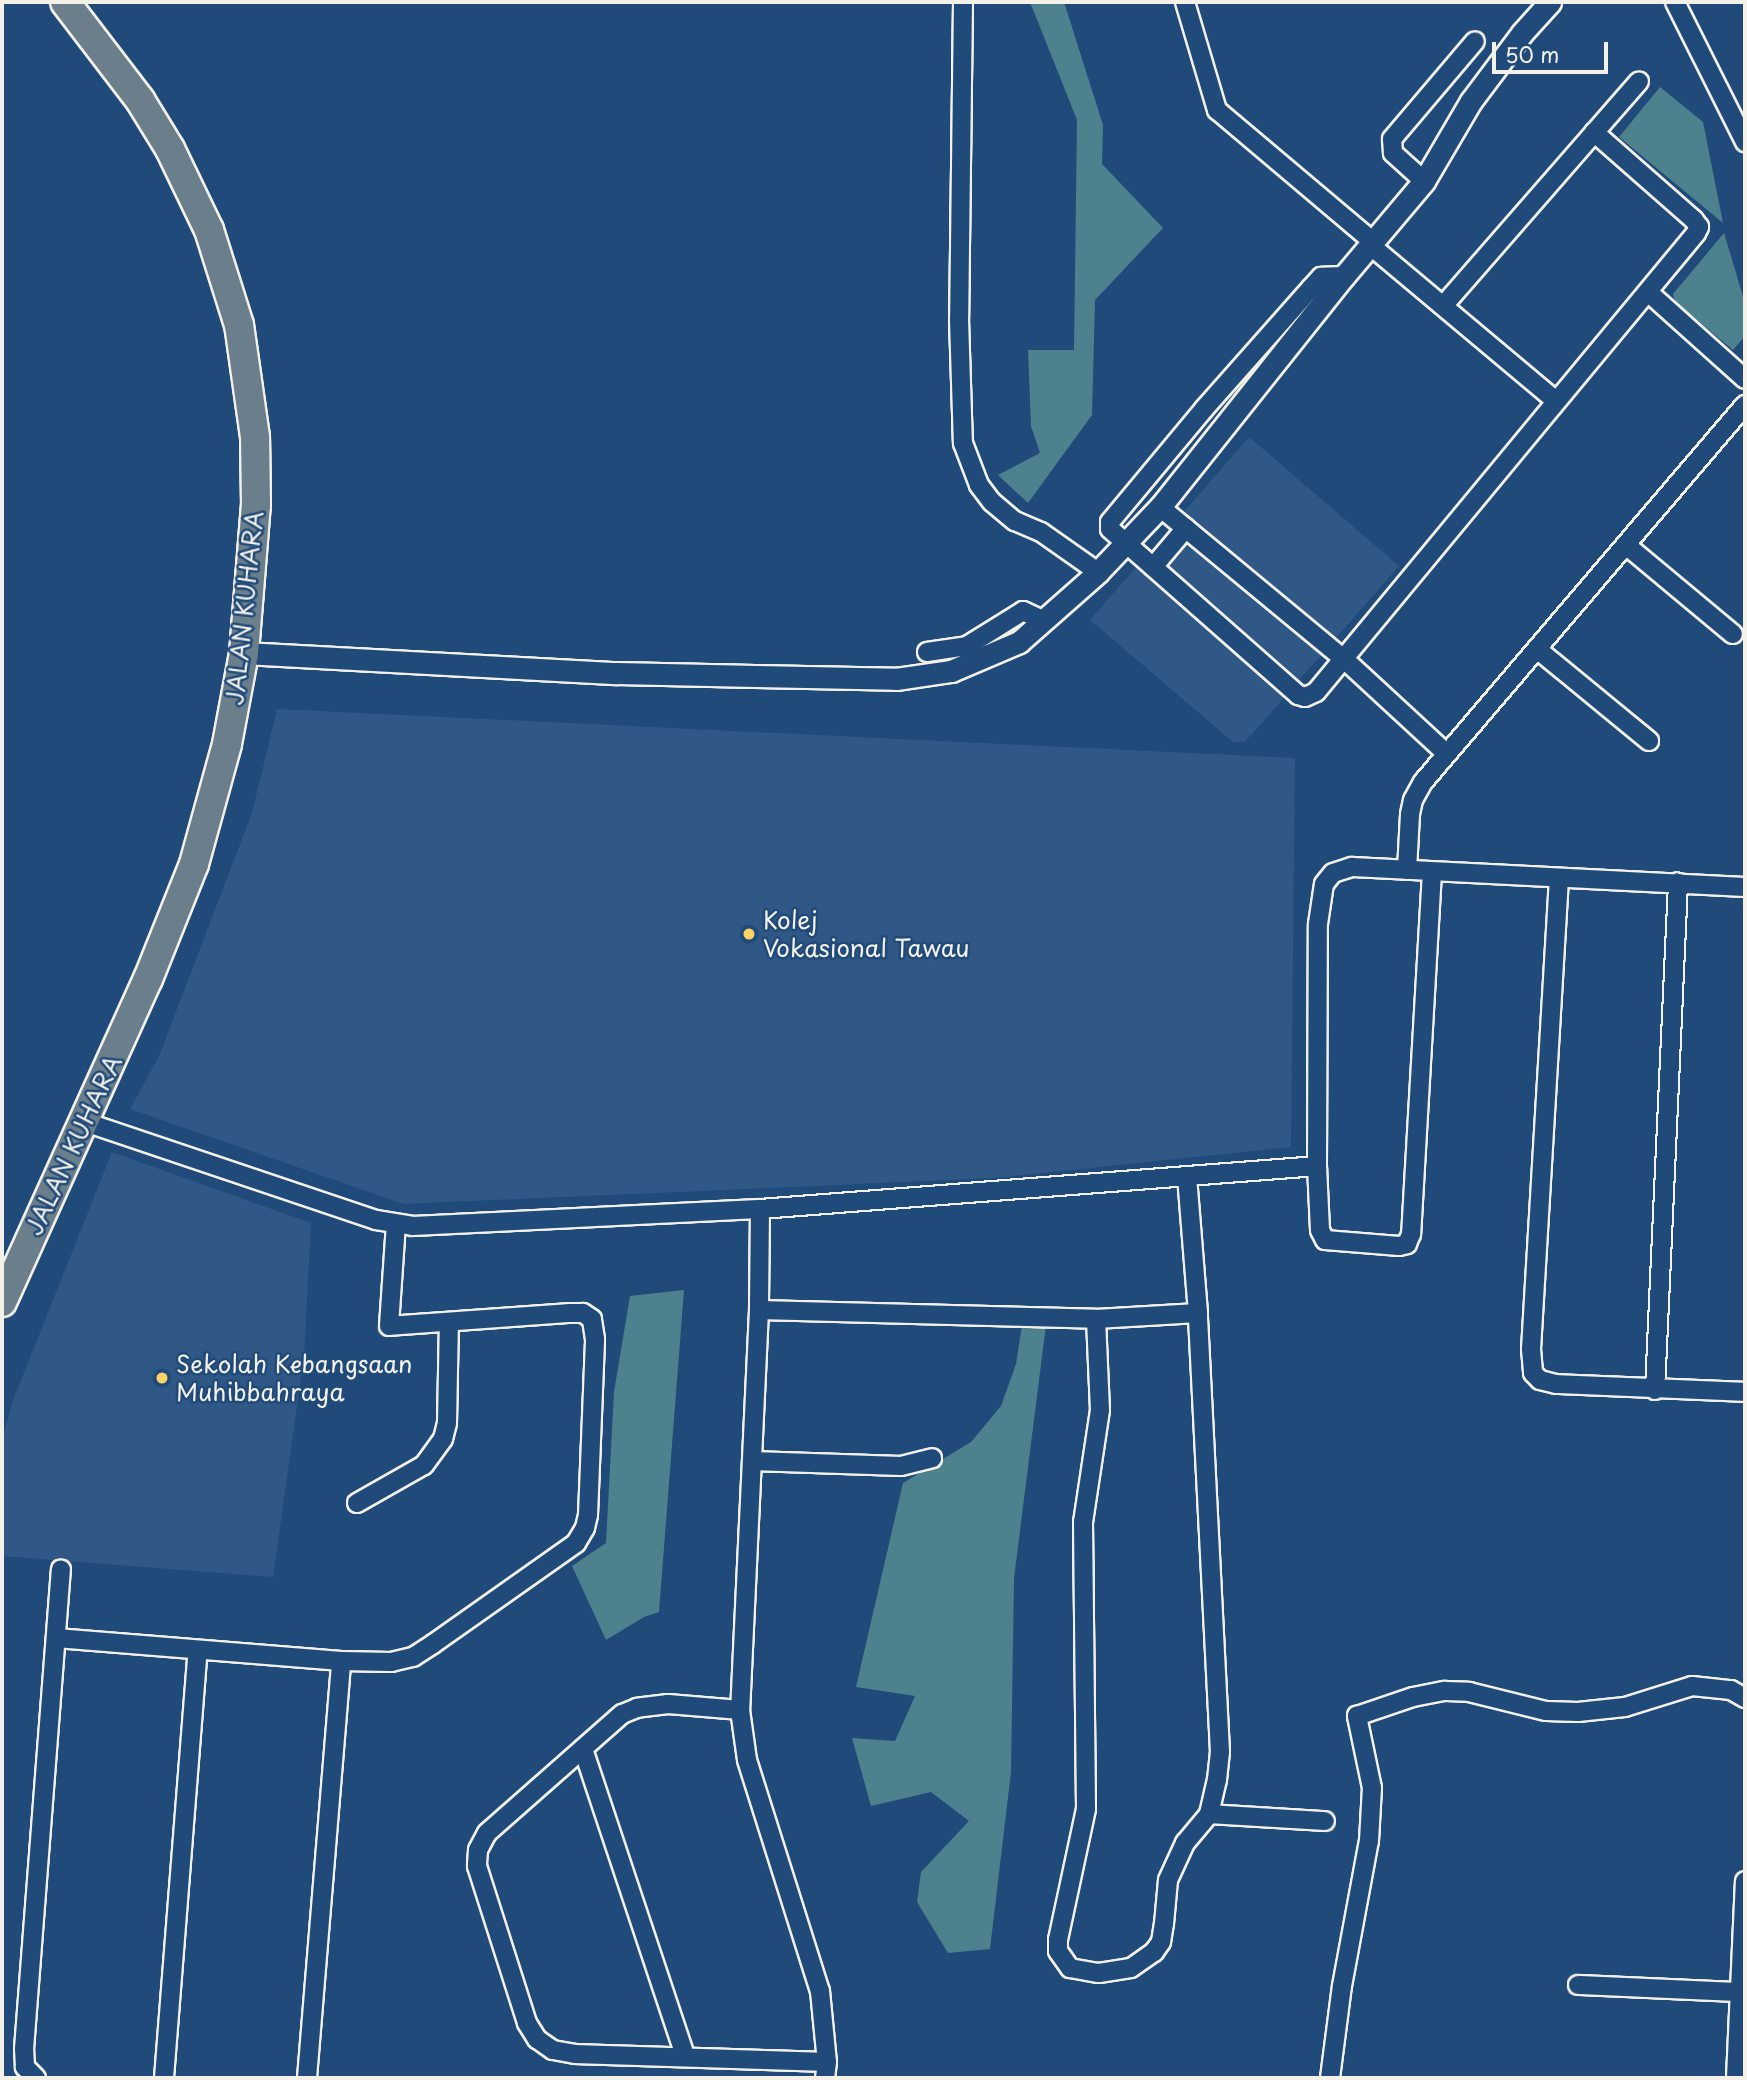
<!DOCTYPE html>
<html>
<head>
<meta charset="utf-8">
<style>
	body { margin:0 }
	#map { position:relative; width:1747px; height:2080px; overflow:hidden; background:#1f4a7a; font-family:"Playpen Sans",sans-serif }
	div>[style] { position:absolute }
	.built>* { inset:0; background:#305886 }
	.green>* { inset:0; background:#4e818e }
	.roads { filter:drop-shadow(2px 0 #f4f1e8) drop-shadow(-2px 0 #f4f1e8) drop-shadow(0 2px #f4f1e8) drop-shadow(0 -2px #f4f1e8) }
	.minor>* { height:18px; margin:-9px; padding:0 9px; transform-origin:9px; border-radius:9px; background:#1f4a7a }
	.tertiary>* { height:21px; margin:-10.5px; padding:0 10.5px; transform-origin:10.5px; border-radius:10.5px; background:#1f4a7a }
	.primary>* { height:28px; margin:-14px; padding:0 14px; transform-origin:14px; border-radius:14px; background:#6b7e8b }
	.dots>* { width:19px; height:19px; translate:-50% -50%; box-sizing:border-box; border:4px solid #1f4a7a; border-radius:50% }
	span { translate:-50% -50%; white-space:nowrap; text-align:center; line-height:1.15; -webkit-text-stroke:5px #1f4a7a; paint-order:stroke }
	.street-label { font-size:24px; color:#f4f1e8 }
	.poi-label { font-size:24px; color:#f4f1e8 }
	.left { translate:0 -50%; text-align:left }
	.frame { position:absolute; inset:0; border:4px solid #f4f1e8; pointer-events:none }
	.scale { position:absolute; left:1492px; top:42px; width:116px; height:32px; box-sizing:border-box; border:4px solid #f4f1e8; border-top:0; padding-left:9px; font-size:21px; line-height:24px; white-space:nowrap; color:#f4f1e8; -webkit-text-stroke:5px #1f4a7a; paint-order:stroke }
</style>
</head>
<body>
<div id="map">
	<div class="built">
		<div style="clip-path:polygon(1249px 437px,1399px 566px,1245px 742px,1233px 742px,1090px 620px)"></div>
		<div style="clip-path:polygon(277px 709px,1295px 758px,1291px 1147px,995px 1178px,404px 1204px,130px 1109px,159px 1056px,252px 813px)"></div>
		<div style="clip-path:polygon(112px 1152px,311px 1223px,304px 1356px,273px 1577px,2px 1556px,2px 1439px,13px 1400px)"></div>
	</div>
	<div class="green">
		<div style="clip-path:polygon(1030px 2px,1064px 2px,1103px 125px,1102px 164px,1163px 228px,1095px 300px,1092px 415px,1028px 503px,998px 475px,1040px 453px,1031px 426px,1028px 350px,1074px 350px,1077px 120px)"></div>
		<div style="clip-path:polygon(1660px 87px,1703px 122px,1723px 223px,1619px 137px)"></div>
		<div style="clip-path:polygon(1724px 233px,1745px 303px,1745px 336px,1733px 350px,1675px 302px,1673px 294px)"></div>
		<div style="clip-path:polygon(684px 1290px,659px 1612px,644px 1617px,606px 1640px,572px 1566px,606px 1543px,614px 1392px,630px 1296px)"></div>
		<div style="clip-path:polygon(1022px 1325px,1046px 1325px,1014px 1578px,1011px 1772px,990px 1949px,948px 1953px,917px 1902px,921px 1872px,969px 1821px,931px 1792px,871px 1806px,852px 1738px,895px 1741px,915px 1696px,856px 1687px,903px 1483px,971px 1442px,1001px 1406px,1016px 1364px)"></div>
	</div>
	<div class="roads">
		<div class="minor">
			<div style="left:963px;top:2px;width:317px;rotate:90.7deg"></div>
			<div style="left:959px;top:319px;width:124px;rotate:88.2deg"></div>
			<div style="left:963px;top:443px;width:45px;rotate:69.1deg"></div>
			<div style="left:979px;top:485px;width:21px;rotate:53deg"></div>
			<div style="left:992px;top:502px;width:30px;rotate:40deg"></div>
			<div style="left:1015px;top:521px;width:28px;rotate:23deg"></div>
			<div style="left:1041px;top:532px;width:70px;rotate:35.1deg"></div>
			<div style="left:1185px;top:2px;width:113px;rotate:73.5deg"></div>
			<div style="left:1217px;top:110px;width:204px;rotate:40.2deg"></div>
			<div style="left:1675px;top:2px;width:157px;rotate:63.4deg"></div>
			<div style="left:1424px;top:181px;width:42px;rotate:-137.9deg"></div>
			<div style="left:1393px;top:153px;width:14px;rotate:-94deg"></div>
			<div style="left:1392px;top:139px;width:128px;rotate:-49.7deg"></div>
			<div style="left:1370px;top:245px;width:243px;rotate:40deg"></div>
			<div style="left:1344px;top:276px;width:23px;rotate:178deg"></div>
			<div style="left:1321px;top:277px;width:15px;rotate:132deg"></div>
			<div style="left:1311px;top:288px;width:162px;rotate:131.5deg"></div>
			<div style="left:1204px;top:409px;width:147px;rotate:129.8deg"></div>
			<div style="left:1110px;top:522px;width:7px;rotate:90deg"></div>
			<div style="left:1110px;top:529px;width:251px;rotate:41.4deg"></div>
			<div style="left:1298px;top:695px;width:7px;rotate:16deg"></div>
			<div style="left:1305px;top:697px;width:12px;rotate:-24deg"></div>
			<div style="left:1316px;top:692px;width:596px;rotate:-50.38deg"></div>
			<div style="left:1696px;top:233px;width:7px;rotate:-63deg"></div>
			<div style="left:1699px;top:227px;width:9px;rotate:-126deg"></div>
			<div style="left:1694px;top:220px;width:133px;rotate:-138.7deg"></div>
			<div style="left:1648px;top:292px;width:130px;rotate:41.9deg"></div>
			<div style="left:1443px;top:306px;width:298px;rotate:-48.9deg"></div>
			<div style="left:1160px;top:507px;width:239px;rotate:39.6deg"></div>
			<div style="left:1344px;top:659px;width:139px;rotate:42.7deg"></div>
			<div style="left:1626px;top:545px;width:139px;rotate:39.8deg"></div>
			<div style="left:1153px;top:567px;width:51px;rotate:-49.8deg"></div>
			<div style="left:1537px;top:649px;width:145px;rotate:39.4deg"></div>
			<div style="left:927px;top:652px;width:40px;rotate:-8.5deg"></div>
			<div style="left:967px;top:646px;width:66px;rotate:-32deg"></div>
			<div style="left:1023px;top:611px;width:23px;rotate:25deg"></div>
			<div style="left:1407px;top:870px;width:56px;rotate:-86.9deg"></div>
			<div style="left:1410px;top:814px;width:14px;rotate:-78deg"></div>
			<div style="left:1413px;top:800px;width:21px;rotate:-61deg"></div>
			<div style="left:1423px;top:782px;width:496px;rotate:-49.5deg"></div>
			<div style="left:1432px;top:872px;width:363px;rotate:93.3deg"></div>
			<div style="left:1411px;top:1234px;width:11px;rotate:112deg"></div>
			<div style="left:1407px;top:1244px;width:8px;rotate:166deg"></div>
			<div style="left:1399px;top:1246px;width:74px;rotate:-175.4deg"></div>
			<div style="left:1325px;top:1240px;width:11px;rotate:-117deg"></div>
			<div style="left:1320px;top:1230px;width:64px;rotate:-92.7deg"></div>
			<div style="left:1317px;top:1166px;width:242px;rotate:-89.8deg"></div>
			<div style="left:1318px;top:924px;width:40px;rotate:-81.5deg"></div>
			<div style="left:1324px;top:884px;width:14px;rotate:-51deg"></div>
			<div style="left:1333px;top:873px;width:20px;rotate:-18deg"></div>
			<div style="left:1352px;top:867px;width:394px;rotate:2.9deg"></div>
			<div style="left:1559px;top:878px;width:472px;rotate:93.4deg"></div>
			<div style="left:1531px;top:1349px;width:24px;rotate:85deg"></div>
			<div style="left:1533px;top:1373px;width:10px;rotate:45deg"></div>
			<div style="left:1540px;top:1380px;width:16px;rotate:14deg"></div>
			<div style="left:1556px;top:1384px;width:189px;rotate:2.4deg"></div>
			<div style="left:85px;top:1122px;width:307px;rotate:18.6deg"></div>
			<div style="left:376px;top:1220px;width:36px;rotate:9deg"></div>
			<div style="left:412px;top:1226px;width:348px;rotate:-2.8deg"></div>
			<div style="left:760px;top:1209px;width:559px;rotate:-4.41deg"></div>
			<div style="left:760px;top:1209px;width:101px;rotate:90.6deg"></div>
			<div style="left:759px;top:1310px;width:400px;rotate:92.7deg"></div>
			<div style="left:740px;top:1710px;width:50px;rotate:82deg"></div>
			<div style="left:747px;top:1760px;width:242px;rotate:72.5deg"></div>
			<div style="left:820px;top:1991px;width:71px;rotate:84.4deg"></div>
			<div style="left:827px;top:2062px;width:16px;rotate:97deg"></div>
			<div style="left:759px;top:1310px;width:337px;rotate:1.5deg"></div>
			<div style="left:1096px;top:1319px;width:102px;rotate:-3.4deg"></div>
			<div style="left:1096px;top:1319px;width:91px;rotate:87.5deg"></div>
			<div style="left:1100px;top:1410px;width:113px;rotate:98.6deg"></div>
			<div style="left:1083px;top:1522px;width:287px;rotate:89.4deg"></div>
			<div style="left:1086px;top:1809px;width:134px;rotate:102.1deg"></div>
			<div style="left:1058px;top:1940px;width:11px;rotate:90deg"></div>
			<div style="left:1058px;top:1951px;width:21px;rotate:55deg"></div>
			<div style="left:1070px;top:1968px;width:29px;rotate:10deg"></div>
			<div style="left:1099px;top:1973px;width:32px;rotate:-9deg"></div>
			<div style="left:1131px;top:1968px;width:28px;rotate:-35deg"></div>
			<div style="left:1154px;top:1952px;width:12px;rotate:-55deg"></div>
			<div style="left:1161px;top:1942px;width:18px;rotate:-81deg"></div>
			<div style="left:1164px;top:1924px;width:44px;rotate:-84.8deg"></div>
			<div style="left:1168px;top:1880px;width:41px;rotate:-65.3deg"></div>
			<div style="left:1185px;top:1843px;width:38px;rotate:-50deg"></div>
			<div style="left:1209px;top:1814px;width:35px;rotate:-77deg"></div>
			<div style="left:1217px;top:1780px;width:28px;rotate:-84deg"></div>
			<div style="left:1220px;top:1752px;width:440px;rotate:-92.9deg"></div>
			<div style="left:1198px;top:1313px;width:137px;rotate:-94.6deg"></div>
			<div style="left:1655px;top:1390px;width:508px;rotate:-87.4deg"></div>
			<div style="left:752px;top:1461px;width:149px;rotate:1.9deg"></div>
			<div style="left:901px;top:1466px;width:32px;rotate:-14deg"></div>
			<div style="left:357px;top:1503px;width:77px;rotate:-29.6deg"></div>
			<div style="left:424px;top:1465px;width:32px;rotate:-54deg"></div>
			<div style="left:443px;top:1439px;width:16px;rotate:-76deg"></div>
			<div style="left:447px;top:1423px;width:101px;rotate:-88.9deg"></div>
			<div style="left:56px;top:1638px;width:286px;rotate:4.6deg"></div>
			<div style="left:341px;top:1661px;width:50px;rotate:1.1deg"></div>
			<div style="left:391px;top:1662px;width:23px;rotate:-13deg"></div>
			<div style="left:413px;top:1657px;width:24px;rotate:-33deg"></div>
			<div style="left:433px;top:1644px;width:175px;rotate:-35.2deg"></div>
			<div style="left:576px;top:1543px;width:17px;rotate:-59deg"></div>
			<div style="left:585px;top:1528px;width:13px;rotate:-77deg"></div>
			<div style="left:588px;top:1515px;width:176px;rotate:-87.7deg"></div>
			<div style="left:595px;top:1339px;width:20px;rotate:-99deg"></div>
			<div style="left:592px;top:1319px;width:11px;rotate:-146deg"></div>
			<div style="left:583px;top:1313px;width:14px;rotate:180deg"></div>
			<div style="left:569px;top:1313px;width:180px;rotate:175.9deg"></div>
			<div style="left:389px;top:1326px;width:102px;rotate:-86.1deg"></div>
			<div style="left:740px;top:1710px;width:72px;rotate:-175.2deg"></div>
			<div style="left:668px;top:1704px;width:31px;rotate:173deg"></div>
			<div style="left:637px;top:1708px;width:16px;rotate:158deg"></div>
			<div style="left:622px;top:1714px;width:180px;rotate:138.6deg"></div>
			<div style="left:487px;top:1833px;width:19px;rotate:118deg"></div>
			<div style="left:478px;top:1850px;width:16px;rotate:94deg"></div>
			<div style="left:477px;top:1866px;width:165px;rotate:72.3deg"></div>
			<div style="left:527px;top:2023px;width:19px;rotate:58deg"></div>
			<div style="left:537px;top:2039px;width:19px;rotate:35deg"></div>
			<div style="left:553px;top:2050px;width:22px;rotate:10deg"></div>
			<div style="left:575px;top:2054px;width:252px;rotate:1.8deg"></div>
			<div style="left:583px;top:1749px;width:324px;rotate:71.6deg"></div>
			<div style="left:1209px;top:1814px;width:116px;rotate:3.5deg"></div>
			<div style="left:1578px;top:1985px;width:161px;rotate:2.5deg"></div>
			<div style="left:36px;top:2078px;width:16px;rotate:-135deg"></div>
			<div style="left:25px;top:2067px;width:18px;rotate:-93deg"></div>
			<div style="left:24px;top:2049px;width:481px;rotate:-85.6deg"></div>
			<div style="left:164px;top:2078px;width:429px;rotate:-85.5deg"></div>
			<div style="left:307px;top:2078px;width:418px;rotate:-85.3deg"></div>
			<div style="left:1330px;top:2078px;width:93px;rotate:-82.6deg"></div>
			<div style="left:1342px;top:1986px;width:147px;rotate:-79.5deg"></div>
			<div style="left:1369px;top:1841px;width:53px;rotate:-86.8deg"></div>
			<div style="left:1372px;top:1788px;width:74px;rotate:-101.8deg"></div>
			<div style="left:1357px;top:1716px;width:59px;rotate:-18.7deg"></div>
			<div style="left:1413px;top:1697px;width:33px;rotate:-11deg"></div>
			<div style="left:1445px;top:1691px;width:24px;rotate:2deg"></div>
			<div style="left:1469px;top:1692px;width:79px;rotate:13.9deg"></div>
			<div style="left:1546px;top:1711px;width:32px;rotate:2deg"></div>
			<div style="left:1578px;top:1712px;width:47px;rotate:-6.1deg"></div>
			<div style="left:1625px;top:1707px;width:70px;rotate:-17.4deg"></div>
			<div style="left:1692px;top:1686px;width:39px;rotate:6deg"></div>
			<div style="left:1731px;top:1690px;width:16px;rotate:30deg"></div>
			<div style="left:1736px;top:2078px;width:197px;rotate:-87.4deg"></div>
		</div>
		<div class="tertiary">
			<div style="left:244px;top:653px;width:373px;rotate:3.1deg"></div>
			<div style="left:616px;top:673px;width:280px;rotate:1.2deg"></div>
			<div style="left:896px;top:679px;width:56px;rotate:-8.3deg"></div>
			<div style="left:951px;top:671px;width:74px;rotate:-23.1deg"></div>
			<div style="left:1019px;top:642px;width:106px;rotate:-41.5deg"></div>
			<div style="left:1098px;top:572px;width:90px;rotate:-46.4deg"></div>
			<div style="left:1160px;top:507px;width:295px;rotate:-51.5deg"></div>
			<div style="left:1344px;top:276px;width:124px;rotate:-49.9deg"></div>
			<div style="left:1424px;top:181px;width:93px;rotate:-59.6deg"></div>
			<div style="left:1471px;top:101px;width:85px;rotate:-53.1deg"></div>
			<div style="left:1522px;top:33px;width:42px;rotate:-47.9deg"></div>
		</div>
		<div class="primary">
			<div style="left:2px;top:1302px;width:354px;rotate:-65.7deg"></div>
			<div style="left:148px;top:979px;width:124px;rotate:-68.2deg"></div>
			<div style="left:194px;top:864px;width:124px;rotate:-74.6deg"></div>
			<div style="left:227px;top:744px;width:93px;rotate:-79.4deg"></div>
			<div style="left:244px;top:653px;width:148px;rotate:-85.4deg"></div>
			<div style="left:256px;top:505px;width:68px;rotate:-90.8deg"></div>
			<div style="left:255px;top:437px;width:113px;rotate:-98.1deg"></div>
			<div style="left:239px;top:325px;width:100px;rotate:-107.5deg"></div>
			<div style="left:209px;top:230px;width:90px;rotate:-115.7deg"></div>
			<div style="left:170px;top:149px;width:57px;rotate:-121.5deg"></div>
			<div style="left:140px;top:100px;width:123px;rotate:-127.4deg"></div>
		</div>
	</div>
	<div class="dots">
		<div style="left:749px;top:934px;background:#ffd166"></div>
		<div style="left:162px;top:1378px;background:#ffd166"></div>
	</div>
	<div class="street-label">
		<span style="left:244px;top:608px;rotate:-84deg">JALAN KUHARA</span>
		<span style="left:73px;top:1145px;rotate:-65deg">JALAN KUHARA</span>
	</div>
	<div class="poi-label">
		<span class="left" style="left:763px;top:934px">Kolej<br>Vokasional Tawau</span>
		<span class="left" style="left:176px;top:1378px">Sekolah Kebangsaan<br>Muhibbahraya</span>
	</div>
	<div class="frame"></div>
	<div class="scale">50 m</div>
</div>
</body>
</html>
